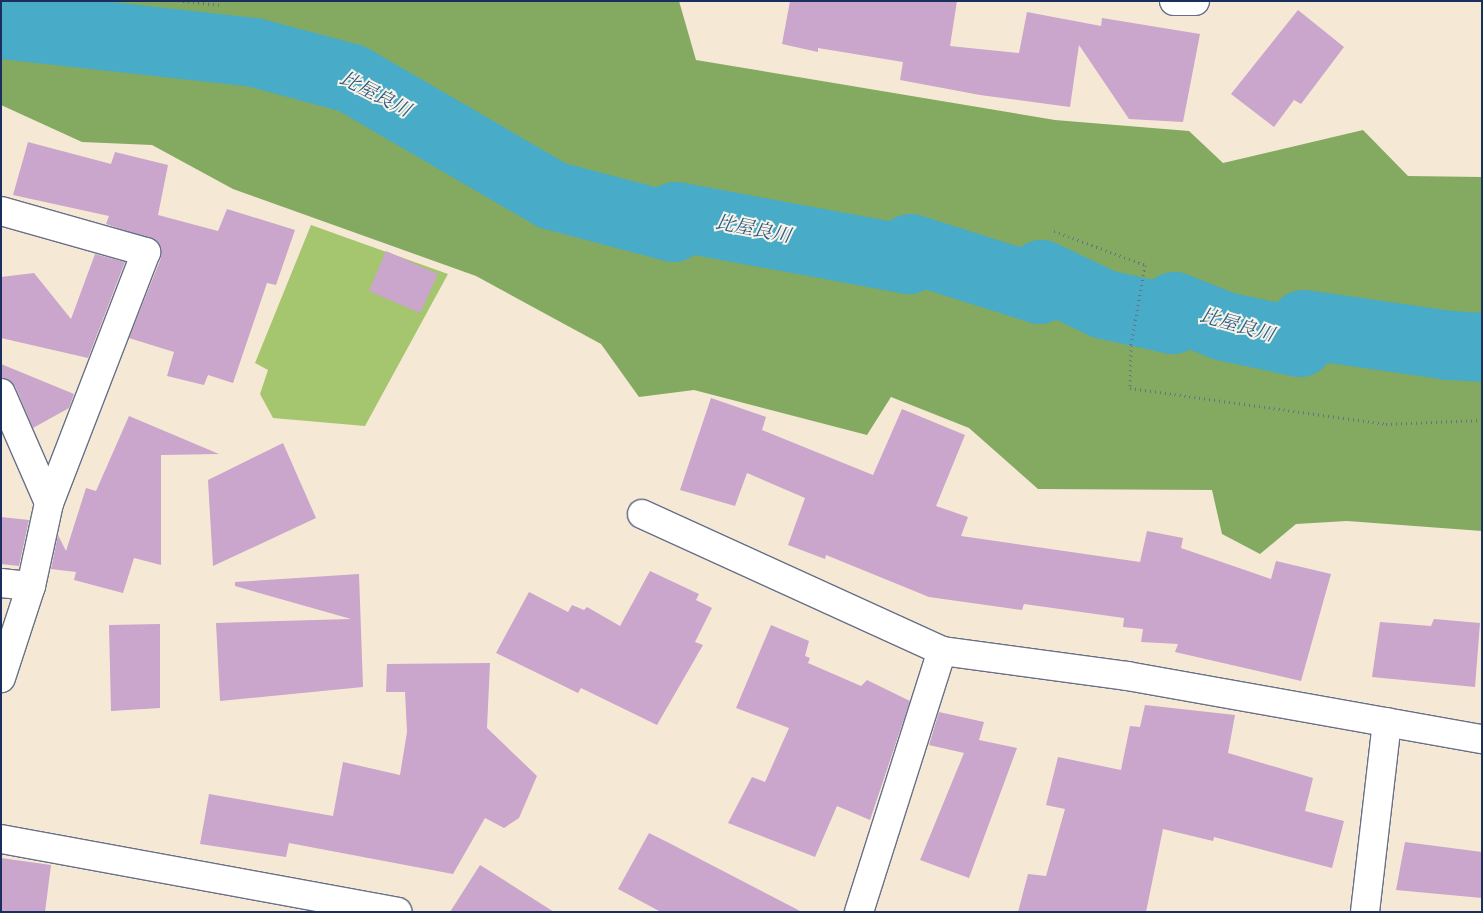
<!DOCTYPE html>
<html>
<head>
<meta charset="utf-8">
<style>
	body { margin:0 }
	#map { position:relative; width:1483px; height:913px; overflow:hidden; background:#f5e9d6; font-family:Cardo,"Noto Serif JP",serif }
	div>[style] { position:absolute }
	.green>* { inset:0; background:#a5c56e }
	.forest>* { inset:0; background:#84aa61 }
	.river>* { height:69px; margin:-34.5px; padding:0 34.5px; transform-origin:34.5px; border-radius:34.5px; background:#48abc8 }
	.building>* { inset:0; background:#caa5cc }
	.path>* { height:3px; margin-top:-1.5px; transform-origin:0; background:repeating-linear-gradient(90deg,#677088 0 1px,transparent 0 5px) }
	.roads { filter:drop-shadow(1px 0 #677088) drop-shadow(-1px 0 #677088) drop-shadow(0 1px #677088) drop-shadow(0 -1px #677088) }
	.minor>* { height:28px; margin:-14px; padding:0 14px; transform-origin:14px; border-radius:14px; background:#fff }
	span { translate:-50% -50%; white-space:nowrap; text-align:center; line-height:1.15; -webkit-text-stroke:4px #f7f3e8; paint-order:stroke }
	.water-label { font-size:19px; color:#2b5a83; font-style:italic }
	.frame { position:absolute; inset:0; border:2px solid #1b2f5e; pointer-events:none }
</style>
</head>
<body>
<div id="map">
	<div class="green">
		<div style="clip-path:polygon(311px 225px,448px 274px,365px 426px,273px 418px,260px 394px,268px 370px,255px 363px)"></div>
	</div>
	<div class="forest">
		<div style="clip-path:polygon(1px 1px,679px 1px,696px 60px,1055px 120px,1189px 131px,1223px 163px,1363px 130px,1408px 176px,1482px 177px,1482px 531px,1347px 521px,1296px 524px,1260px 554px,1222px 534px,1212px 490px,1038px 489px,969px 428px,891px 397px,867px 435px,694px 390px,639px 397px,601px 344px,476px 276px,233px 189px,152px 145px,82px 142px,1px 105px)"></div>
	</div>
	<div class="river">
		<div style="left:1px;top:24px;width:255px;rotate:6.3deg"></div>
		<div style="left:254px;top:52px;width:100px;rotate:15deg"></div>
		<div style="left:351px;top:78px;width:233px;rotate:30.2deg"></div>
		<div style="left:552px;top:195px;width:125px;rotate:14.8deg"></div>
		<div style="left:673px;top:227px;width:11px;rotate:-80deg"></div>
		<div style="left:675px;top:216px;width:237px;rotate:10.5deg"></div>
		<div style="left:908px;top:259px;width:11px;rotate:-80deg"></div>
		<div style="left:910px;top:248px;width:135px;rotate:17.6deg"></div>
		<div style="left:1039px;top:289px;width:15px;rotate:-82deg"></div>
		<div style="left:1041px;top:274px;width:70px;rotate:25.5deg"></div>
		<div style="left:1104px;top:304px;width:70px;rotate:12.4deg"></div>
		<div style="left:1172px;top:319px;width:13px;rotate:-81deg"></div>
		<div style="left:1174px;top:306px;width:54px;rotate:21.8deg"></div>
		<div style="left:1224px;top:326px;width:77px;rotate:12deg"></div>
		<div style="left:1299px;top:342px;width:18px;rotate:-77deg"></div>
		<div style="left:1303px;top:324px;width:147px;rotate:8.2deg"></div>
		<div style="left:1448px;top:345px;width:34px;rotate:3deg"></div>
	</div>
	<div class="building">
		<div style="clip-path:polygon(790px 1px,957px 1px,950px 46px,1019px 53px,1027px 12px,1101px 26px,1102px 18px,1200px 34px,1183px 122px,1129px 119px,1079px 45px,1070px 107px,980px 95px,900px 80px,903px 62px,818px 48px,818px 52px,782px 44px)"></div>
		<div style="clip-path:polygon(1298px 10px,1344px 47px,1301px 104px,1294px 100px,1274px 127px,1231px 94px)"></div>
		<div style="clip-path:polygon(28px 142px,111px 164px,115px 152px,168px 165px,158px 215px,218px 231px,227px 209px,295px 230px,276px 285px,267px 283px,233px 383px,208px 375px,204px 385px,167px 376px,174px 352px,129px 338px,161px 258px,158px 242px,106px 224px,109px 216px,13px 195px)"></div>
		<div style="clip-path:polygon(386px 251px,438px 274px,420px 313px,369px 291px)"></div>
		<div style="clip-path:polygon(95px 254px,125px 262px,88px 358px,1px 338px,1px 277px,34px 273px,71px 319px)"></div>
		<div style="clip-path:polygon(1px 364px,74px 394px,69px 408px,33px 428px,15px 386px,1px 378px)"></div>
		<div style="clip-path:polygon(711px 398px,766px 417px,762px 430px,873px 475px,902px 409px,965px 435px,936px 506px,968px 517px,961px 536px,1140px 562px,1147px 531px,1183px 538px,1181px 548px,1271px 579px,1276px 561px,1331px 574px,1301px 681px,1175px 652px,1178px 644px,1141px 642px,1143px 629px,1123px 627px,1124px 618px,1024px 604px,1022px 610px,929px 597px,826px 555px,825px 559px,788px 545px,805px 498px,747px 473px,735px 506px,680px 490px)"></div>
		<div style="clip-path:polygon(129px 416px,219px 454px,161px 455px,161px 565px,134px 558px,123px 593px,74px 580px,76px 572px,51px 569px,58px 535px,66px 551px,86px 488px,96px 491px)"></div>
		<div style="clip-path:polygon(283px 443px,316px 518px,213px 566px,208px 480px)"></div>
		<div style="clip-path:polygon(1px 517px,29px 520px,19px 566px,1px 564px)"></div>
		<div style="clip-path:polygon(650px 571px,699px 594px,696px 600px,712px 608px,695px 642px,703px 645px,657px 725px,581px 688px,578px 693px,496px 653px,529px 592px,568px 612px,572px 605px,584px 610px,587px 607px,620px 626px)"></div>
		<div style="clip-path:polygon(359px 574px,363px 687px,220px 701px,216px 623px,351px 619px,235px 586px,235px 582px)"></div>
		<div style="clip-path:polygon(1434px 619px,1480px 623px,1475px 687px,1372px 677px,1380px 622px,1431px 626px)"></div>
		<div style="clip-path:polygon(160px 624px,160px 708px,111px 711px,109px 625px)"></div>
		<div style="clip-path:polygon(771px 625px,809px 641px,805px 656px,810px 658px,808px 663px,861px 686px,867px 680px,910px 701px,870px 820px,837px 806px,815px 857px,728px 823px,752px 777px,765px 782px,789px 728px,736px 708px)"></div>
		<div style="clip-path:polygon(490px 663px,487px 728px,537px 776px,519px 818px,504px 828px,485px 818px,453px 874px,289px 843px,286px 857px,200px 844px,209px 794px,333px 816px,343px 762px,400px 775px,407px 732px,405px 692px,386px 692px,387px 664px)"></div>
		<div style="clip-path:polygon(1145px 705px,1235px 715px,1228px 753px,1313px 778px,1305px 811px,1344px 821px,1332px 868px,1214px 837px,1213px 841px,1163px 829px,1146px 912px,1018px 912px,1028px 874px,1046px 876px,1065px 809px,1046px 805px,1058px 757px,1121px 770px,1130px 726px,1140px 727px)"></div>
		<div style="clip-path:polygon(939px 712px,984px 722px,979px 740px,1017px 748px,969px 878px,920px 860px,964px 753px,929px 745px)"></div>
		<div style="clip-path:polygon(649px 833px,671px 844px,802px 912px,661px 912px,618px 889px)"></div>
		<div style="clip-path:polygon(1405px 842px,1482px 852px,1482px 898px,1396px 890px)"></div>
		<div style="clip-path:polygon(1px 858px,51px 865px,45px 912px,1px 912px)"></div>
		<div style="clip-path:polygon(480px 865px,507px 882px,554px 912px,450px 912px)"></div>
	</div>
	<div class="path">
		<div style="left:183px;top:1px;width:36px;rotate:6deg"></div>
		<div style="left:1054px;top:231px;width:97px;rotate:20.5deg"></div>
		<div style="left:1145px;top:265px;width:81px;rotate:99.9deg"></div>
		<div style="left:1131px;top:345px;width:43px;rotate:91.3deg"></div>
		<div style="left:1130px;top:388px;width:259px;rotate:8deg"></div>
		<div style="left:1386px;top:424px;width:96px;rotate:-2.4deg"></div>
	</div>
	<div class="roads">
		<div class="minor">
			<div style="left:1174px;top:1px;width:21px"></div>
			<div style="left:1px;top:211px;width:151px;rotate:15.8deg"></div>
			<div style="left:146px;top:252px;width:269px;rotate:111.1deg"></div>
			<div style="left:49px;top:503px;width:85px;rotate:102.2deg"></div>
			<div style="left:31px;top:586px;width:97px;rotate:108.1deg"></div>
			<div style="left:1px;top:393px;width:120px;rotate:66.4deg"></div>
			<div style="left:642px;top:514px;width:330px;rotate:24.5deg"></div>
			<div style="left:1px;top:583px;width:30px;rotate:6deg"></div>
			<div style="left:1px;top:839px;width:403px;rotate:10.4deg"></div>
			<div style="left:859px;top:912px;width:274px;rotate:-72.4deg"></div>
			<div style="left:942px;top:651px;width:187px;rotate:7.7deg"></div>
			<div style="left:1127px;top:676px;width:361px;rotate:10.1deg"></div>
			<div style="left:1365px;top:912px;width:191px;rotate:-83.4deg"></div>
		</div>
	</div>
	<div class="water-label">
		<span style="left:375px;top:95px;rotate:27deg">比屋良川</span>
		<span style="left:753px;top:230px;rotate:11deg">比屋良川</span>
		<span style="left:1237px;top:326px;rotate:16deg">比屋良川</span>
	</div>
	<div class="frame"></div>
</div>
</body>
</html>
